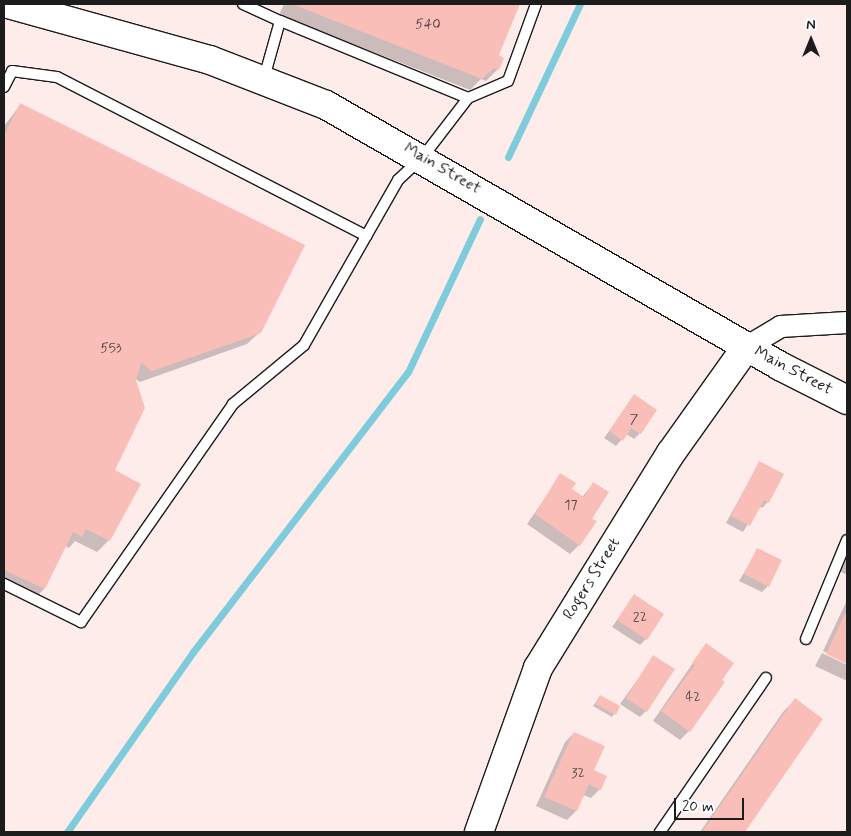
<!DOCTYPE html>
<html>
<head>
<meta charset="utf-8">
<style>
	body { margin:0 }
	#map { position:relative; width:851px; height:836px; overflow:hidden; background:#feecea; font-family:Mynerve,sans-serif }
	div>[style] { position:absolute }
	.shadow>* { inset:0; background:#0003 }
	.stream>* { height:7px; margin:-3.5px; padding:0 3.5px; transform-origin:3.5px; border-radius:3.5px; background:#7ecbdc }
	.building>* { inset:0; background:#fabeb8 }
	.roads { filter:drop-shadow(1px 0 #1c1c1c) drop-shadow(-1px 0 #1c1c1c) drop-shadow(0 1px #1c1c1c) drop-shadow(0 -1px #1c1c1c) }
	.lane>* { height:10px; margin:-5px; padding:0 5px; transform-origin:5px; border-radius:5px; background:#fff }
	.street>* { height:21px; margin:-10.5px; padding:0 10.5px; transform-origin:10.5px; border-radius:10.5px; background:#fff }
	.secondary>* { height:28px; margin:-14px; padding:0 14px; transform-origin:14px; border-radius:14px; background:#fff }
	span { translate:-50% -50%; white-space:nowrap; text-align:center; line-height:1.15; -webkit-text-stroke:4px #fff; paint-order:stroke }
	.number-label { font-size:14px; color:#544443 }
	.number-label span { -webkit-text-stroke-width:0 }
	.street-label { font-size:16px; color:#1c1c1c }
	.frame { position:absolute; inset:0; border:5px solid #1c1c1c; pointer-events:none }
	.north { position:absolute; left:786px; top:15px; width:50px; height:50px; -webkit-text-stroke:4px #fff; paint-order:stroke; rotate:0deg; font-size:14px; font-weight:700; line-height:20px; text-align:center; color:#1c1c1c }
	.north::after { content:''; display:block; margin:auto; width:18px; height:22px; background:#1c1c1c; clip-path:polygon(50% 0,100% 100%,50% 72%,0 100%) }
	.scale { position:absolute; left:674px; top:798px; width:70px; height:22px; box-sizing:border-box; border:2px solid #1c1c1c; border-top:0; padding-left:6px; font-size:15px; line-height:18px; white-space:nowrap; color:#1c1c1c; -webkit-text-stroke:4px #fff; paint-order:stroke }
</style>
</head>
<body>
<div id="map">
	<div class="shadow">
		<div style="clip-path:polygon(284px 4px,518px 4px,497px 56px,498px 69px,486px 81px,481px 79px,470px 90px,279px 15px)"></div>
		<div style="clip-path:polygon(21px 104px,260px 332px,247px 344px,140px 382px,134px 378px,113px 471px,109px 540px,97px 552px,75px 541px,69px 548px,65px 546px,44px 589px,32px 601px,4px 587px,4px 126px)"></div>
		<div style="clip-path:polygon(635px 396px,640px 433px,634px 439px,626px 434px,616px 446px,604px 438px)"></div>
		<div style="clip-path:polygon(759px 463px,768px 502px,762px 508px,759px 506px,743px 532px,726px 523px)"></div>
		<div style="clip-path:polygon(561px 475px,570px 490px,582px 497px,593px 484px,591px 519px,579px 545px,570px 554px,527px 524px)"></div>
		<div style="clip-path:polygon(758px 549px,768px 586px,762px 592px,739px 581px)"></div>
		<div style="clip-path:polygon(847px 550px,847px 575px,837px 570px)"></div>
		<div style="clip-path:polygon(634px 596px,646px 639px,640px 645px,612px 627px)"></div>
		<div style="clip-path:polygon(847px 600px,847px 662px,823px 651px)"></div>
		<div style="clip-path:polygon(706px 644px,689px 731px,680px 740px,653px 721px)"></div>
		<div style="clip-path:polygon(822px 653px,847px 665px,847px 681px,815px 666px)"></div>
		<div style="clip-path:polygon(654px 657px,646px 711px,640px 717px,620px 704px)"></div>
		<div style="clip-path:polygon(600px 696px,614px 714px,612px 717px,593px 706px)"></div>
		<div style="clip-path:polygon(795px 700px,822px 719px,743px 832px,700px 832px,783px 712px)"></div>
		<div style="clip-path:polygon(574px 733px,600px 789px,591px 798px,583px 795px,576px 811px,567px 820px,536px 806px,565px 742px)"></div>
	</div>
	<div class="stream">
		<div style="left:508px;top:157px;width:169px;rotate:-64.8deg"></div>
		<div style="left:67px;top:832px;width:220px;rotate:-55deg"></div>
		<div style="left:193px;top:652px;width:353px;rotate:-52.5deg"></div>
		<div style="left:408px;top:372px;width:169px;rotate:-64.8deg"></div>
	</div>
	<div class="building">
		<div style="clip-path:polygon(292px 4px,520px 4px,499px 55px,504px 58px,499px 70px,494px 68px,482px 79px)"></div>
		<div style="clip-path:polygon(20px 103px,305px 245px,261px 333px,152px 371px,141px 363px,136px 380px,145px 408px,115px 470px,141px 484px,110px 541px,86px 529px,82px 537px,73px 532px,45px 589px,4px 570px,4px 136px)"></div>
		<div style="clip-path:polygon(634px 394px,657px 410px,641px 434px,631px 428px,623px 441px,609px 431px)"></div>
		<div style="clip-path:polygon(759px 461px,784px 474px,769px 503px,764px 500px,750px 526px,731px 516px)"></div>
		<div style="clip-path:polygon(560px 473px,576px 483px,572px 489px,584px 497px,593px 482px,609px 492px,592px 519px,597px 521px,580px 546px,535px 514px)"></div>
		<div style="clip-path:polygon(757px 548px,782px 560px,769px 587px,744px 574px)"></div>
		<div style="clip-path:polygon(634px 594px,664px 614px,647px 640px,617px 620px)"></div>
		<div style="clip-path:polygon(847px 610px,847px 664px,826px 654px)"></div>
		<div style="clip-path:polygon(706px 643px,734px 663px,722px 680px,725px 682px,690px 732px,661px 711px,695px 665px,692px 663px)"></div>
		<div style="clip-path:polygon(653px 655px,675px 669px,647px 712px,626px 698px)"></div>
		<div style="clip-path:polygon(600px 695px,620px 706px,616px 715px,595px 704px)"></div>
		<div style="clip-path:polygon(795px 698px,823px 719px,745px 832px,702px 832px)"></div>
		<div style="clip-path:polygon(574px 732px,605px 746px,594px 770px,607px 776px,601px 790px,589px 784px,577px 811px,544px 797px)"></div>
	</div>
	<div class="roads">
		<div class="lane">
			<div style="left:243px;top:4px;width:41px;rotate:24.7deg"></div>
			<div style="left:4px;top:87px;width:18px;rotate:-63deg"></div>
			<div style="left:12px;top:71px;width:45px;rotate:7.6deg"></div>
			<div style="left:57px;top:77px;width:348px;rotate:27.2deg"></div>
			<div style="left:468px;top:98px;width:43px;rotate:-23deg"></div>
			<div style="left:508px;top:81px;width:82px;rotate:-70deg"></div>
			<div style="left:4px;top:584px;width:86px;rotate:26.3deg"></div>
			<div style="left:81px;top:622px;width:266px;rotate:-55.1deg"></div>
			<div style="left:233px;top:404px;width:92px;rotate:-39.7deg"></div>
			<div style="left:304px;top:345px;width:190px;rotate:-60.3deg"></div>
			<div style="left:398px;top:180px;width:33px;rotate:-43deg"></div>
			<div style="left:422px;top:158px;width:76px;rotate:-52.5deg"></div>
			<div style="left:468px;top:98px;width:203px;rotate:-157.7deg"></div>
			<div style="left:280px;top:21px;width:59px;rotate:105.7deg"></div>
			<div style="left:806px;top:639px;width:107px;rotate:-67.5deg"></div>
			<div style="left:660px;top:832px;width:187px;rotate:-55.5deg"></div>
		</div>
		<div class="street">
			<div style="left:747px;top:346px;width:39px;rotate:-31deg"></div>
			<div style="left:780px;top:326px;width:67px;rotate:-3.4deg"></div>
		</div>
		<div class="secondary">
			<div style="left:8px;top:4px;width:210px;rotate:15.5deg"></div>
			<div style="left:210px;top:60px;width:124px;rotate:21.2deg"></div>
			<div style="left:326px;top:105px;width:524px;rotate:29.89deg"></div>
			<div style="left:780px;top:366px;width:75px;rotate:26.9deg"></div>
			<div style="left:479px;top:832px;width:174px;rotate:-70.2deg"></div>
			<div style="left:538px;top:668px;width:253px;rotate:-58.3deg"></div>
			<div style="left:671px;top:453px;width:131px;rotate:-54.6deg"></div>
		</div>
	</div>
	<div class="number-label">
		<span style="left:428px;top:24px">540</span>
		<span style="left:111px;top:348px">553</span>
		<span style="left:634px;top:419px">7</span>
		<span style="left:571px;top:505px">17</span>
		<span style="left:640px;top:617px">22</span>
		<span style="left:693px;top:697px">42</span>
		<span style="left:578px;top:773px">32</span>
	</div>
	<div class="street-label">
		<span style="left:442px;top:169px;rotate:30deg">Main Street</span>
		<span style="left:793px;top:371px;rotate:28deg">Main Street</span>
		<span style="left:592px;top:579px;rotate:-58deg">Rogers Street</span>
	</div>
	<div class="frame"></div>
	<div class="north">N</div>
	<div class="scale">20 m</div>
</div>
</body>
</html>
